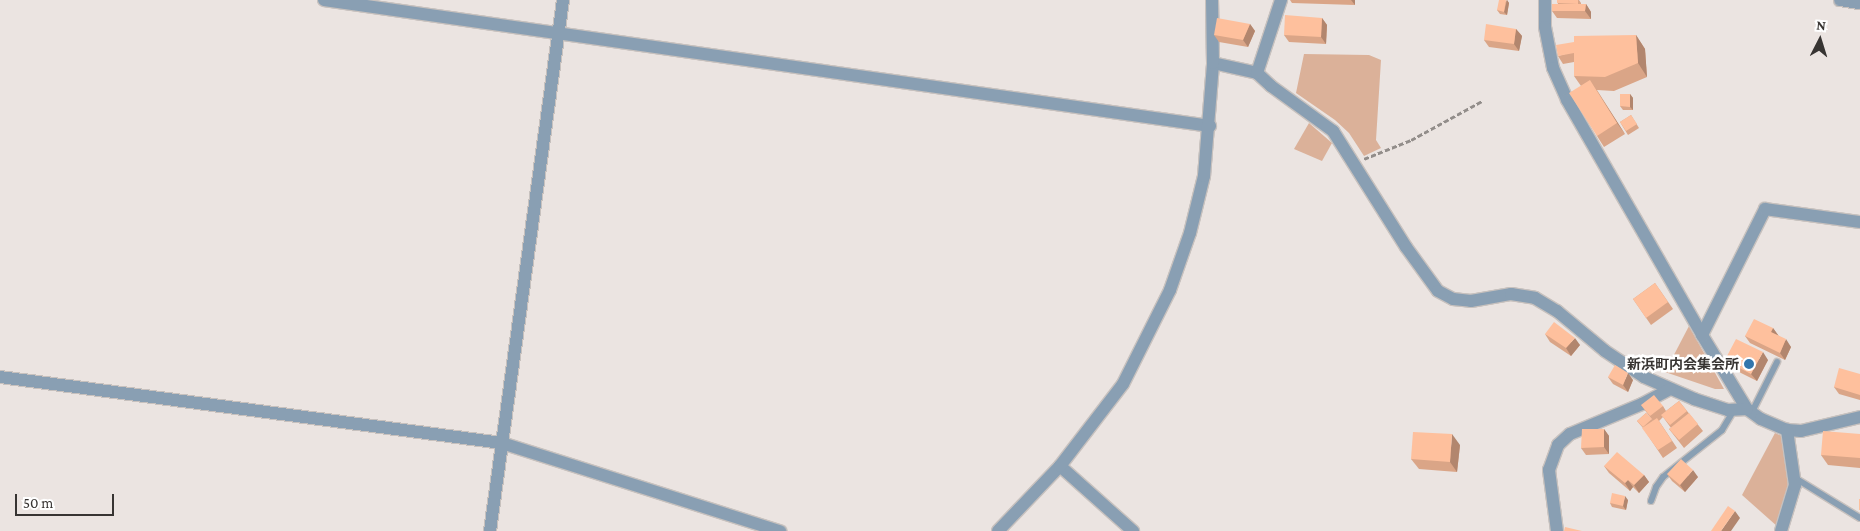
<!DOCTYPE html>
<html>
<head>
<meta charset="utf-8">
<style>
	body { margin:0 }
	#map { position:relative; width:1860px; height:531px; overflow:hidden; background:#ebe4e1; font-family:"Crimson Pro","Noto Sans JP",serif }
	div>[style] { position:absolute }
	.green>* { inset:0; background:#dbb199 }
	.path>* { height:2.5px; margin-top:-1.25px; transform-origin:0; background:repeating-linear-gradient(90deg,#928d8a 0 5px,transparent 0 7.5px) }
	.roads { filter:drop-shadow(1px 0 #c7c1be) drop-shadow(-1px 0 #c7c1be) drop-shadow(0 1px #c7c1be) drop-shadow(0 -1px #c7c1be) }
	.lane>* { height:6px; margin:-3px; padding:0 3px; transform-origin:3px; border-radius:3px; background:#899fb3 }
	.street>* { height:12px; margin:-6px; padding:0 6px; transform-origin:6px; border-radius:6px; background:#899fb3 }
	.wall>* { inset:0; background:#daa587 }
	.shaded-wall>* { inset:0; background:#b2866e }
	.building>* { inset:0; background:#fec09d }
	.dots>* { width:14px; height:14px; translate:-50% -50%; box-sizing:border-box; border:2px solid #fff; border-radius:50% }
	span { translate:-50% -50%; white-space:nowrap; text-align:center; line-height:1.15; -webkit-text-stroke:5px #fff; paint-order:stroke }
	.poi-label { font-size:14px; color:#373432; font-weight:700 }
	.right { translate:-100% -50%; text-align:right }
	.north { position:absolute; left:1795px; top:15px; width:50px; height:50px; -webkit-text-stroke:4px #fff; paint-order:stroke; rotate:5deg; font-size:14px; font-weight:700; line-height:20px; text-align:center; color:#373432 }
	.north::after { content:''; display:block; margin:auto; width:18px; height:22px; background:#373432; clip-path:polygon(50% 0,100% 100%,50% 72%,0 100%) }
	.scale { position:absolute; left:15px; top:494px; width:99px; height:22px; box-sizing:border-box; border:2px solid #373432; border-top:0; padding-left:6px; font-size:15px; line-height:18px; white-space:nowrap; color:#373432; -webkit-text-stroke:4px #fff; paint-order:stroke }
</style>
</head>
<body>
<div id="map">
	<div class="green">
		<div style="clip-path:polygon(1304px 54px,1369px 55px,1381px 60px,1376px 140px,1381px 148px,1364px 156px,1349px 133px,1335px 120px,1296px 93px)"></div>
		<div style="clip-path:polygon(1309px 123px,1332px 143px,1322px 161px,1294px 149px)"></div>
		<div style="clip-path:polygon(1689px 326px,1724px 389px,1715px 389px,1665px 372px)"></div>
		<div style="clip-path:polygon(1775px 433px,1784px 437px,1789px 492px,1778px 527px,1742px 495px)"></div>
	</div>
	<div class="path">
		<div style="left:1364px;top:159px;width:51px;rotate:-22deg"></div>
		<div style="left:1411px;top:140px;width:81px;rotate:-28.8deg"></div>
	</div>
	<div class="roads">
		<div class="lane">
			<div style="left:1752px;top:412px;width:56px;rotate:-63.4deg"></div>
			<div style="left:1795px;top:478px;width:76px;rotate:31.6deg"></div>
			<div style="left:1651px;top:501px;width:15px;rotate:-70deg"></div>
			<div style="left:1656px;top:487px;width:12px;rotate:-55deg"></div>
			<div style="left:1663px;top:477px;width:75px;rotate:-38.5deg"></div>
			<div style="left:1722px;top:430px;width:23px;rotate:-59deg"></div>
		</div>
		<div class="street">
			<div style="left:324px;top:0;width:895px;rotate:8.09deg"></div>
			<div style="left:1545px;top:0;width:27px;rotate:90deg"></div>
			<div style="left:1545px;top:27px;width:42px;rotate:79deg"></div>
			<div style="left:1553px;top:68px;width:35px;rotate:66deg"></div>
			<div style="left:1567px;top:100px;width:271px;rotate:60.1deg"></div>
			<div style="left:1702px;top:335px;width:87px;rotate:58.7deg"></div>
			<div style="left:1747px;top:409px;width:17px;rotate:36deg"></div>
			<div style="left:1761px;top:419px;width:28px;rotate:23deg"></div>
			<div style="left:1787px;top:430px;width:14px;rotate:4deg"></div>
			<div style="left:1801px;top:431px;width:61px;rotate:-13.3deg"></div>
			<div style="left:1840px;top:0;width:20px;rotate:9deg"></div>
			<div style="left:1213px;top:63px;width:45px;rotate:12.8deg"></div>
			<div style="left:1257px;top:73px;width:19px;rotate:43deg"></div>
			<div style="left:1271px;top:86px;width:77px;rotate:36deg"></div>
			<div style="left:1333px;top:131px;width:137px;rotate:57.8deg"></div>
			<div style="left:1406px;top:247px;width:54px;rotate:54deg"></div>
			<div style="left:1438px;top:291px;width:17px;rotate:28deg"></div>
			<div style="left:1453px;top:299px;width:18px;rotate:6deg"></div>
			<div style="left:1471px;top:301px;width:41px;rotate:-9.9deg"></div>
			<div style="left:1511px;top:294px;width:24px;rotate:9deg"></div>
			<div style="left:1535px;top:298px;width:26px;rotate:31deg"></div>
			<div style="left:1557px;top:311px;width:62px;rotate:39.8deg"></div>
			<div style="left:1605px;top:351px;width:47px;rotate:33.7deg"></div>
			<div style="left:1644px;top:377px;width:55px;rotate:23.7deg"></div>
			<div style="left:1694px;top:399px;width:36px;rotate:18deg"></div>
			<div style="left:1728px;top:410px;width:19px;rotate:-3deg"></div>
			<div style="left:1257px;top:73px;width:77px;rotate:-71.8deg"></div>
			<div style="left:1702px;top:335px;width:141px;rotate:-63.4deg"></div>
			<div style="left:1765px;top:209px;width:96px;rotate:7.8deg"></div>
			<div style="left:0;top:377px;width:506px;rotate:7.49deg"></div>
			<div style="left:502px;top:443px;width:292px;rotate:17.6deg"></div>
			<div style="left:1060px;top:466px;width:98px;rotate:41.7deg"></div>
			<div style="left:490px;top:531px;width:536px;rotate:-82.17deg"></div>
			<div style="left:998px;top:531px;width:90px;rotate:-46.4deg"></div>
			<div style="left:1060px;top:466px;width:103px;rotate:-52.5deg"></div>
			<div style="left:1123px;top:384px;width:105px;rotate:-63.4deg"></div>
			<div style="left:1170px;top:290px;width:60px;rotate:-70.7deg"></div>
			<div style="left:1190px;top:233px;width:59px;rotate:-76.2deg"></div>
			<div style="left:1204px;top:176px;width:113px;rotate:-85.4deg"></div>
			<div style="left:1213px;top:63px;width:63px;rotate:-90.9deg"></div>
			<div style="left:1557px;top:531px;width:62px;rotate:-97.5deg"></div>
			<div style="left:1549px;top:470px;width:27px;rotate:-70deg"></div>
			<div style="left:1558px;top:445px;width:16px;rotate:-43deg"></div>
			<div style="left:1570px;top:434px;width:78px;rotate:-22.6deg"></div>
			<div style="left:1642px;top:404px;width:32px;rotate:-28deg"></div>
			<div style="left:1781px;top:531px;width:48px;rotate:-73.1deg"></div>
			<div style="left:1795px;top:485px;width:56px;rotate:-98.3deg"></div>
		</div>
	</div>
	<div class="wall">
		<div style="clip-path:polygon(1290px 0,1355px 0,1355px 5px,1292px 3px)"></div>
		<div style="clip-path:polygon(1507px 0,1509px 3px,1507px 15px,1500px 14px,1497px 10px)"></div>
		<div style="clip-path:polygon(1557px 0,1579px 0,1581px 3px,1581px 4px,1586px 4px,1591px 12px,1591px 19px,1557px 18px,1552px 11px,1558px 4px)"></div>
		<div style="clip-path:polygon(1322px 18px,1327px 25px,1326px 44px,1289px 42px,1284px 35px)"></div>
		<div style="clip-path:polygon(1250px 24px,1255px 31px,1248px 47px,1219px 42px,1214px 35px)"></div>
		<div style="clip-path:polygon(1516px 29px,1522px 36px,1519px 51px,1489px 47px,1484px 40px)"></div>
		<div style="clip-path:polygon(1636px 35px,1645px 49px,1647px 77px,1614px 91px,1597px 90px,1625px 134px,1604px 147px,1597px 136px,1581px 86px,1574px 76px,1574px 62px,1563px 64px,1558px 56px)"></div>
		<div style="clip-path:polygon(1630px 94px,1633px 98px,1633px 110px,1623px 110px,1620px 106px)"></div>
		<div style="clip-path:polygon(1631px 115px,1639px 128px,1628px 135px,1620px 122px)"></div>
		<div style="clip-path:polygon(1655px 283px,1673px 309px,1651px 325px,1633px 299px)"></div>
		<div style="clip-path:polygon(1773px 328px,1778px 335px,1791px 347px,1785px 360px,1750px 343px,1745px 336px)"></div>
		<div style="clip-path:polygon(1545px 334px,1580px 345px,1571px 356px,1550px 342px)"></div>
		<div style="clip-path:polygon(1727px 356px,1768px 360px,1757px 381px,1733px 369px,1728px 362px,1729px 359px)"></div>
		<div style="clip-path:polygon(1860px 374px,1860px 400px,1839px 394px,1834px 387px)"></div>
		<div style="clip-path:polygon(1608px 377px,1633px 380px,1628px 392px,1613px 384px)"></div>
		<div style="clip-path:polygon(1679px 401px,1703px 431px,1684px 448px,1669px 429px,1671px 428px,1663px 417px,1659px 421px,1677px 448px,1663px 458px,1643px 428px,1637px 421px,1646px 413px,1653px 421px,1641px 405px,1663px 406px,1666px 411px)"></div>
		<div style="clip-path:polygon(1604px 429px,1609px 436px,1609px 454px,1586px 455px,1581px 448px)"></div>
		<div style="clip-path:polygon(1860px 434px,1860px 468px,1828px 465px,1821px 455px)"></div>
		<div style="clip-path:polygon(1460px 445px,1457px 472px,1419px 469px,1411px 459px)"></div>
		<div style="clip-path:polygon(1604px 466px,1644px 475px,1649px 482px,1639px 493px,1633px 487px,1630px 491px,1609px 473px)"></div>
		<div style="clip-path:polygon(1667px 474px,1698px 477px,1685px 492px,1672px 481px)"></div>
		<div style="clip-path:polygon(1628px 500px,1626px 510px,1612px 507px,1610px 503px)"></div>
	</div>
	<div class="shaded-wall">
		<div style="clip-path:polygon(1351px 0,1355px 0,1355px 5px)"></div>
		<div style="clip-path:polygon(1507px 0,1509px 3px,1507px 15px,1504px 12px)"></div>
		<div style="clip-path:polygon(1586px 4px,1591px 12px,1591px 19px,1585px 11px)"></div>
		<div style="clip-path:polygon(1322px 18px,1327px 25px,1326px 44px,1321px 37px)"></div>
		<div style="clip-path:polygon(1250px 24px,1255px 31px,1248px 47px,1243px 40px)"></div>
		<div style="clip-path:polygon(1516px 29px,1522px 36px,1519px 51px,1514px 44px)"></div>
		<div style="clip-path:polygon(1636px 35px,1645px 49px,1647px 77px,1638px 63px)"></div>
		<div style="clip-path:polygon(1590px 80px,1597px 91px,1625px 134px,1617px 123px)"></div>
		<div style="clip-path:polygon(1630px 94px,1633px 98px,1633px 110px,1630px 107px)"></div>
		<div style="clip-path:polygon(1773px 328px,1778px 335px,1776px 339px,1771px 332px)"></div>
		<div style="clip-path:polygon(1575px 338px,1580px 345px,1571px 356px,1566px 348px)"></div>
		<div style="clip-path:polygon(1786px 339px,1791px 347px,1785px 360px,1780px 353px)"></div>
		<div style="clip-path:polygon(1763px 352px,1768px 360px,1757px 381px,1751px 374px)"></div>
		<div style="clip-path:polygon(1628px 373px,1633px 380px,1628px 392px,1623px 385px)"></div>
		<div style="clip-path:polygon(1604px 429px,1609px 436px,1609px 454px,1604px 447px)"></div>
		<div style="clip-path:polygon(1452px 434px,1460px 445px,1457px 472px,1450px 462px)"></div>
		<div style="clip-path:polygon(1693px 470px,1698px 477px,1685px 492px,1680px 485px)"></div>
		<div style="clip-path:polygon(1644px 475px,1649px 482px,1639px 493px,1634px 485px)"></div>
		<div style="clip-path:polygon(1628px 480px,1633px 487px,1630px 491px,1625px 483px)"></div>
		<div style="clip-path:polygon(1625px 496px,1628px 500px,1626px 510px,1623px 506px)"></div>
		<div style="clip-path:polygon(1735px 511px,1740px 518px,1731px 531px,1721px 531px)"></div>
	</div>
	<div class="building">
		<div style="clip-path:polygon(1499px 0,1506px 0,1504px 12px,1497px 10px)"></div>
		<div style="clip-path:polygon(1557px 0,1578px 0,1578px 4px,1557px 3px)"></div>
		<div style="clip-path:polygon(1552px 4px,1586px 4px,1585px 11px,1552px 11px)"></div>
		<div style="clip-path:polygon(1285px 15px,1322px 18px,1321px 37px,1284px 35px)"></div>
		<div style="clip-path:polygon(1217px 18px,1250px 24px,1243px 40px,1214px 35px)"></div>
		<div style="clip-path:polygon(1486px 24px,1516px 29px,1514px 44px,1484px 40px)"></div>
		<div style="clip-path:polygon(1636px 35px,1638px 63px,1605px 77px,1574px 76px,1574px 36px)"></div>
		<div style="clip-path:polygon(1574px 42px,1574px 53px,1558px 56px,1556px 45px)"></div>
		<div style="clip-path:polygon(1590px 80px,1617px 123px,1597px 136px,1569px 93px)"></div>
		<div style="clip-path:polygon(1620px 94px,1630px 94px,1630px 107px,1620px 106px)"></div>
		<div style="clip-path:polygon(1631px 115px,1637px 124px,1626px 131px,1620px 122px)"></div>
		<div style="clip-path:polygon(1655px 283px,1668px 302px,1646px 318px,1633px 299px)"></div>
		<div style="clip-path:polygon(1754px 319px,1773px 328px,1771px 332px,1786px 339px,1780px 353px,1745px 336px)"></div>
		<div style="clip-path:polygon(1554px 322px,1575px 338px,1566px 348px,1545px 334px)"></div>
		<div style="clip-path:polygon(1736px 339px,1763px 352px,1751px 374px,1728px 362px,1730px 357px,1727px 356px)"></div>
		<div style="clip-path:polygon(1615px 365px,1628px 373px,1623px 385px,1608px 377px)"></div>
		<div style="clip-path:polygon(1839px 368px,1860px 374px,1860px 395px,1834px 387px)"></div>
		<div style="clip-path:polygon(1654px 395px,1663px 406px,1650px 416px,1641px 405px)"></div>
		<div style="clip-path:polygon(1679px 401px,1687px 411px,1670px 425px,1661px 415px)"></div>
		<div style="clip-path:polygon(1646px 413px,1652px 419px,1643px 427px,1637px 421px)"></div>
		<div style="clip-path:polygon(1689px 413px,1698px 424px,1679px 440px,1669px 429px)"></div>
		<div style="clip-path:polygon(1657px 418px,1672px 441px,1658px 450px,1642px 428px)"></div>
		<div style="clip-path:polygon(1582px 429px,1604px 429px,1604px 447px,1581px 448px)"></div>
		<div style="clip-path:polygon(1823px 431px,1860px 434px,1860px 458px,1821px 455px)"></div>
		<div style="clip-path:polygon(1413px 432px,1452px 434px,1450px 462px,1411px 459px)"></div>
		<div style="clip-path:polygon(1617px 452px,1644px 475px,1634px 485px,1628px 480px,1625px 483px,1604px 466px)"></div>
		<div style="clip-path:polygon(1681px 459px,1693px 470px,1680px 485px,1667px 474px)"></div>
		<div style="clip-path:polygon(1612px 493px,1625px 496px,1623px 506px,1610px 503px)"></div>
		<div style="clip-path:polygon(1859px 499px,1860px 499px,1860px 510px,1859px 510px)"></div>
		<div style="clip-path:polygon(1728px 506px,1735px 511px,1721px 531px,1711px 531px)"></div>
		<div style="clip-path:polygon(1565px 527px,1582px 531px,1564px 531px)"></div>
	</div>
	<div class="dots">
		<div style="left:1749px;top:364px;background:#3376ac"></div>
	</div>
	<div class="poi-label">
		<span class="right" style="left:1739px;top:364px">新浜町内会集会所</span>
	</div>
	<div class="north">N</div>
	<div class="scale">50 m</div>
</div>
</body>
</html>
